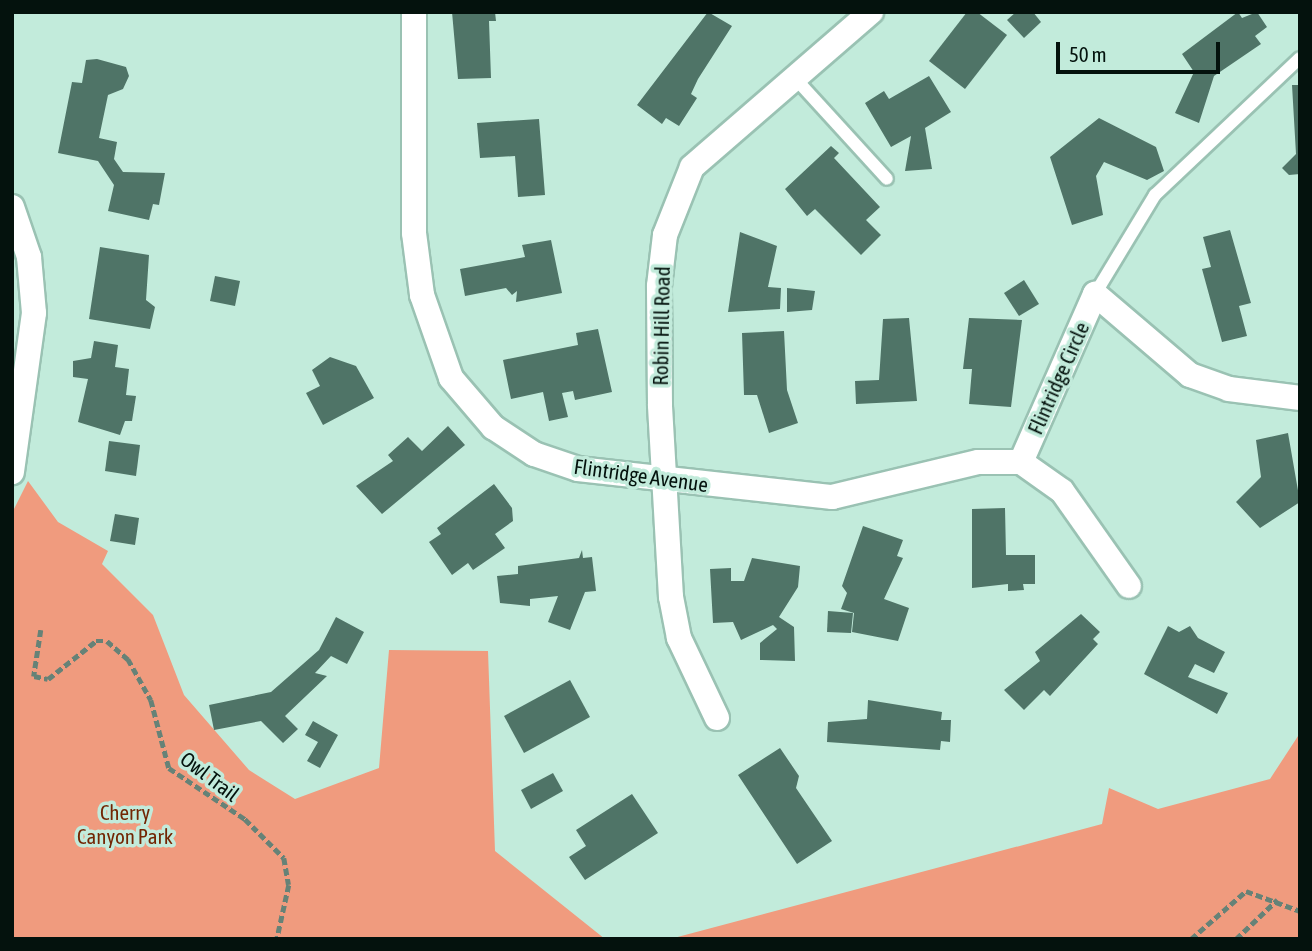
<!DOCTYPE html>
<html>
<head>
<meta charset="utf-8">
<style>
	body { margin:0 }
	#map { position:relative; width:1312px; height:951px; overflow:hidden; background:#c2ebdb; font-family:"Asap Condensed",sans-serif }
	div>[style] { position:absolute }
	.green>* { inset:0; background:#f09b7e }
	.building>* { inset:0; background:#4f7467 }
	.path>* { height:4.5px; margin-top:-2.25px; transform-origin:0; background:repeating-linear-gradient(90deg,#668277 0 7px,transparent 0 10.5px) }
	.roads { filter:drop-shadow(2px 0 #9ac2b3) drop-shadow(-2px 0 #9ac2b3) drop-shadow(0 2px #9ac2b3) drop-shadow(0 -2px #9ac2b3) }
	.service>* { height:12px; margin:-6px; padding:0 6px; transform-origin:6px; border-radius:6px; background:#fff }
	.minor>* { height:24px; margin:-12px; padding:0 12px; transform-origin:12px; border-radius:12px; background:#fff }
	span { translate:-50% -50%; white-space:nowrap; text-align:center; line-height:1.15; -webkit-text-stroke:7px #c2ebdb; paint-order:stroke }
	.street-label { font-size:21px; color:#04120d }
	.park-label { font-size:21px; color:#722503 }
	.frame { position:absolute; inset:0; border:14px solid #04120d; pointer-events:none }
	.scale { position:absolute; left:1056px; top:42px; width:164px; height:32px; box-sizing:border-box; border:4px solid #04120d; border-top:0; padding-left:9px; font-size:21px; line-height:24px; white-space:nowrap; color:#04120d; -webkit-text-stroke:5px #c2ebdb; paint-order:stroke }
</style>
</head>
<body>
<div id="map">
	<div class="green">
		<div style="clip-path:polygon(28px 481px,58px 522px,108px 551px,102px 564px,153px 615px,184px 695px,249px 770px,295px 799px,379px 768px,389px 650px,488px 651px,495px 851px,605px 939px,12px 939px,12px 513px)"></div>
		<div style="clip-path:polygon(1300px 733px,1300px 939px,670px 939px,1102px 824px,1109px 788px,1158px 809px,1270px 779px)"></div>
	</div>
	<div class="building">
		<div style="clip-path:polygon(452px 12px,495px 12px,496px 21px,489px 21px,491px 78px,458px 79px)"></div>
		<div style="clip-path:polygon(708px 12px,732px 26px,698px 79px,691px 94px,697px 98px,679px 126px,666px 118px,662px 124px,637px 105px)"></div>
		<div style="clip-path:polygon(967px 12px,977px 12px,1007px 35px,965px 89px,929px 61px)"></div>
		<div style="clip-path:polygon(1016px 12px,1033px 12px,1041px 22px,1024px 38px,1007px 20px)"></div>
		<div style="clip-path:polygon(1238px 12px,1242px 18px,1257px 12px,1267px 27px,1255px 36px,1261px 44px,1214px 76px,1199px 123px,1175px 113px,1194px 72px,1182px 54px)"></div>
		<div style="clip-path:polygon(97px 59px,126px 67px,129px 76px,123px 89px,108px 95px,99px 138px,117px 142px,114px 159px,123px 172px,165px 173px,159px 205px,153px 204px,149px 220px,108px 211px,114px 185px,98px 161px,58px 153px,72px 82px,82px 83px,86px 60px)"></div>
		<div style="clip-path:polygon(929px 76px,951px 112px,925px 128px,932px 169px,905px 171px,911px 136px,891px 147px,865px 103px,884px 91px,889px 99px)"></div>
		<div style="clip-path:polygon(1292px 85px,1300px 85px,1300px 174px,1289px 175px,1282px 168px,1296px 154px)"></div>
		<div style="clip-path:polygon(1099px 118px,1156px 147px,1164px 171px,1147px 180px,1104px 162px,1096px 176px,1103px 215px,1072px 225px,1050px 157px)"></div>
		<div style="clip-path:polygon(539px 119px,545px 195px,518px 197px,515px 156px,480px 158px,477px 123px)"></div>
		<div style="clip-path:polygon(831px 146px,839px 153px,834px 158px,880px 207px,866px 220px,881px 235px,861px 255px,815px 209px,807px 216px,785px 189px)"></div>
		<div style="clip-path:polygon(1230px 230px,1251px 303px,1239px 306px,1247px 336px,1222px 342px,1202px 269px,1211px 267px,1203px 237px)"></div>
		<div style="clip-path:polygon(740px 232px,777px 246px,768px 287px,781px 288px,780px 309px,728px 312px)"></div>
		<div style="clip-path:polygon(551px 240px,562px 293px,516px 302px,517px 291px,512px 295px,506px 288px,465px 296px,460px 269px,525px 257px,522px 245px)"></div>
		<div style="clip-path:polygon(100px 247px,149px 255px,146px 300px,155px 307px,150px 329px,89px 319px)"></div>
		<div style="clip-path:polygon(215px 276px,240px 281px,235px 306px,210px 301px)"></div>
		<div style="clip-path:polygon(1024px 280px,1039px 304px,1019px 316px,1004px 293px)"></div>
		<div style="clip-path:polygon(787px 288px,815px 291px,812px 310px,787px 312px)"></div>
		<div style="clip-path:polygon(909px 318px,917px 401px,856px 404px,855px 381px,879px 380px,883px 319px)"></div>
		<div style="clip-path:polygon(969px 318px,1022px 320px,1011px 407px,969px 404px,972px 369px,963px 369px)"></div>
		<div style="clip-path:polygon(598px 329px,612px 392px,575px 400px,573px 391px,562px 393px,568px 417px,549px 421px,543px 392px,511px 399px,503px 360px,578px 345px,576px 333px)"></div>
		<div style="clip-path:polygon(784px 331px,787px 390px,798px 423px,769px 433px,757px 395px,744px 395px,742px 333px)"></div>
		<div style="clip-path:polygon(94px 341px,118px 345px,115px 367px,129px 369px,126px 395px,136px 396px,132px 421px,125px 421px,120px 435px,78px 422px,88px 379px,73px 377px,73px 361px,91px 358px)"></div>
		<div style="clip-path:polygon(330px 357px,356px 366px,374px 398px,323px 425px,306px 393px,320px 386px,312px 370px)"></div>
		<div style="clip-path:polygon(448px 426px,465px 445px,382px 514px,356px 486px,393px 461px,388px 455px,408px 437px,422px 451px)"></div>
		<div style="clip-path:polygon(1288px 433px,1300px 502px,1260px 528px,1236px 502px,1261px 477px,1256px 440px)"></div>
		<div style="clip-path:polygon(109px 441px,140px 445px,136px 476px,105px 471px)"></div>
		<div style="clip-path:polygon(494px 484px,512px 508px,513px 521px,495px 534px,505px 548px,473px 570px,468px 563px,452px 575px,429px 542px,441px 534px,437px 528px)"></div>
		<div style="clip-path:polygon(1005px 508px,1006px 555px,1035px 555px,1035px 584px,1023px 584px,1024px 590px,1008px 591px,1008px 584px,972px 588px,972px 509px)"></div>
		<div style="clip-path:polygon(115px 514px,139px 518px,135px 545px,110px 541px)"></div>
		<div style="clip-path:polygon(863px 526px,903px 540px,897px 556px,903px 558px,884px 599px,909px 608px,898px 641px,852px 632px,854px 613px,841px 609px,847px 593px,842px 586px)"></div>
		<div style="clip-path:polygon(582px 550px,583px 558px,592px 557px,596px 591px,585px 592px,570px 630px,548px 622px,558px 596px,530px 599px,530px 606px,500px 603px,497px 576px,518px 574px,518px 566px,579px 558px)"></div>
		<div style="clip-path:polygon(752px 558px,800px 566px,798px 587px,779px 617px,794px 627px,795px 661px,760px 660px,760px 643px,777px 629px,773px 625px,741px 640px,733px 622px,713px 623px,710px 569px,731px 568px,731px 581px,744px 581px)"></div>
		<div style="clip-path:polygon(828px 611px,853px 613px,851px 633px,827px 632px)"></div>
		<div style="clip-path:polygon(1081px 614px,1100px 632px,1093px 639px,1098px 644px,1050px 696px,1044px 690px,1024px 710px,1004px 690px,1040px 661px,1035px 652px)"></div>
		<div style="clip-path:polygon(336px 617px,364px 632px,347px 664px,331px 656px,315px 673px,327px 676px,285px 716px,298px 729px,283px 743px,261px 721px,214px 730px,209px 705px,271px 692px,319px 650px)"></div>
		<div style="clip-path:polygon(1168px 626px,1179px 632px,1190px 626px,1198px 638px,1225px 652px,1214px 673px,1195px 664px,1188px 677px,1228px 693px,1217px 714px,1144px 674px)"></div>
		<div style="clip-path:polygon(570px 680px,590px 717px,524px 753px,504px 716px)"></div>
		<div style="clip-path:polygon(868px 700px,942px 712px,941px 720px,951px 720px,950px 742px,941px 741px,940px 750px,827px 742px,828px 722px,867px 719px)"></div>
		<div style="clip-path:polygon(313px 721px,338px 735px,320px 768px,307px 761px,318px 742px,305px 735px)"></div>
		<div style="clip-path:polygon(780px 748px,799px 776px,796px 788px,832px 841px,797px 864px,738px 775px)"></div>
		<div style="clip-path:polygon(553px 773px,563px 791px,531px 809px,521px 790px)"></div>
		<div style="clip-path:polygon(632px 794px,658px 833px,585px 880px,569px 857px,586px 846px,576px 830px)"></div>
	</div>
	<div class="path">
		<div style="left:41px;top:630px;width:47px;rotate:98.7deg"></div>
		<div style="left:34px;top:676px;width:14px;rotate:12deg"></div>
		<div style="left:48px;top:679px;width:61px;rotate:-38.4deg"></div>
		<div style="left:96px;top:641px;width:11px"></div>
		<div style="left:107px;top:641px;width:28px;rotate:41deg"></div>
		<div style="left:128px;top:659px;width:47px;rotate:60.7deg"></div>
		<div style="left:151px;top:700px;width:70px;rotate:75.2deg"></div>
		<div style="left:169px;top:768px;width:92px;rotate:33.9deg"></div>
		<div style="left:245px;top:819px;width:55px;rotate:45deg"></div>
		<div style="left:284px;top:858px;width:27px;rotate:80deg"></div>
		<div style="left:289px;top:885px;width:55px;rotate:102.5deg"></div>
		<div style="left:1191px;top:939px;width:73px;rotate:-41.1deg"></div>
		<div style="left:1246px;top:891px;width:58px;rotate:20.3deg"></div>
		<div style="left:1236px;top:939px;width:57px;rotate:-43.6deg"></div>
	</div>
	<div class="roads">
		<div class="service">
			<div style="left:793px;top:76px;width:139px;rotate:47.6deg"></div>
			<div style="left:1095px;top:294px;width:116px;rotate:-58.8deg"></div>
			<div style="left:1155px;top:195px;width:199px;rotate:-43.4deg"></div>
		</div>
		<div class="minor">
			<div style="left:414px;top:12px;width:221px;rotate:90deg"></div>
			<div style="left:414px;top:233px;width:63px;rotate:82.6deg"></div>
			<div style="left:422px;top:295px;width:88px;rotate:70.7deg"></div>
			<div style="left:451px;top:378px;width:65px;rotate:49.4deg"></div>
			<div style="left:493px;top:427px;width:49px;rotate:33.4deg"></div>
			<div style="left:534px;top:454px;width:46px;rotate:18.8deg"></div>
			<div style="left:578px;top:469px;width:256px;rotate:6.3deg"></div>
			<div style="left:832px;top:497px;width:150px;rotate:-13.5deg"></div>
			<div style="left:978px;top:462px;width:43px"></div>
			<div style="left:1021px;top:462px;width:50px;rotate:35.3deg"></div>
			<div style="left:1062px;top:491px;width:116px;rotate:54.8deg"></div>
			<div style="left:12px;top:207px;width:53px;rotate:71.2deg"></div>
			<div style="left:29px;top:257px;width:56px;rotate:84.9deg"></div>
			<div style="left:34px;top:313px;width:161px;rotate:97.9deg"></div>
			<div style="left:1021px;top:462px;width:184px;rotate:-66.2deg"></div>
			<div style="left:1095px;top:294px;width:125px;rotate:40.5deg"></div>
			<div style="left:1190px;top:375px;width:41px;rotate:19.7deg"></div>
			<div style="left:1229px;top:389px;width:72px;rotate:7.2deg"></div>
			<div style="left:717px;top:718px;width:89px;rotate:-115.4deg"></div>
			<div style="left:679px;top:638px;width:42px;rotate:-101deg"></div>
			<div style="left:671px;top:597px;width:192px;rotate:-93.3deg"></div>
			<div style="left:660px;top:405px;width:119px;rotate:-90.5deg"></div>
			<div style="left:659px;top:286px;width:51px;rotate:-83.3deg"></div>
			<div style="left:665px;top:235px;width:73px;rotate:-68.3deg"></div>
			<div style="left:692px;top:167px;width:237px;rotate:-40.9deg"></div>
		</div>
	</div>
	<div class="street-label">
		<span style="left:661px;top:326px;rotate:-89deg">Robin Hill Road</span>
		<span style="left:1058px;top:378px;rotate:-66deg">Flintridge Circle</span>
		<span style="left:641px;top:475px;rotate:8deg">Flintridge Avenue</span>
		<span style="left:210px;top:776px;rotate:37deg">Owl Trail</span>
	</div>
	<div class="park-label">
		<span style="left:125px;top:824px">Cherry<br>Canyon Park</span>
	</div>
	<div class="frame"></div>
	<div class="scale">50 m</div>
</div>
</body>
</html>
